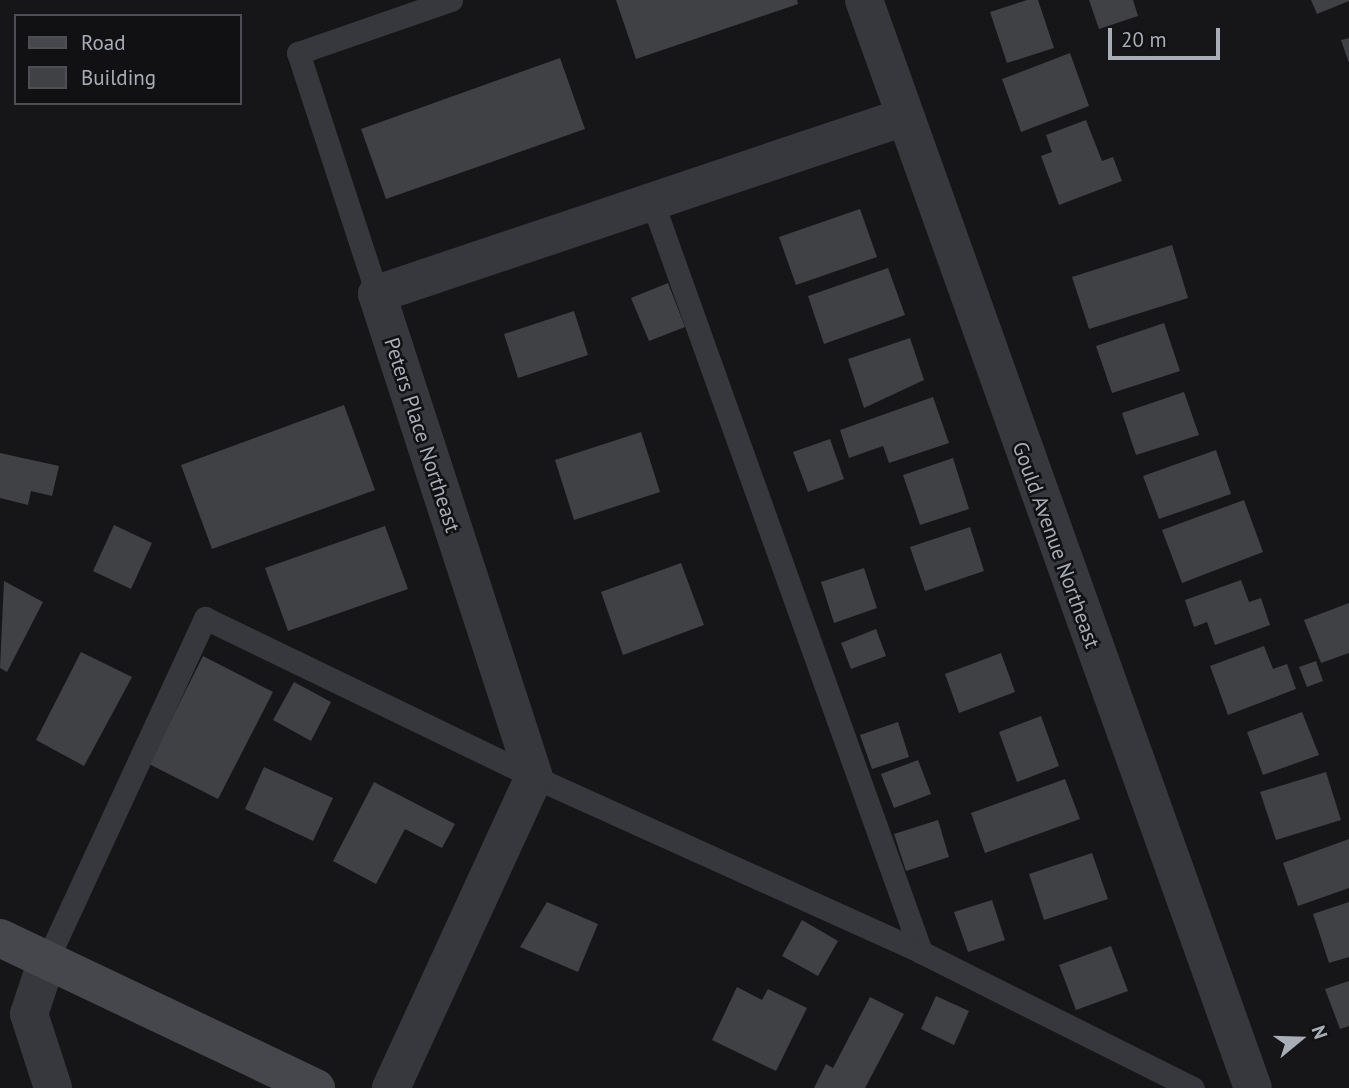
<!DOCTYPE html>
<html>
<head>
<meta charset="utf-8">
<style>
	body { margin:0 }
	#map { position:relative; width:1349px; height:1088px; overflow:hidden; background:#161618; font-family:"PT Sans",sans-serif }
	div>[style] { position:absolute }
	.building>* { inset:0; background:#404145 }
	.lane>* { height:23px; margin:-11.5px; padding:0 11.5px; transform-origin:11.5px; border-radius:11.5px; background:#37383d }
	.street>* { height:38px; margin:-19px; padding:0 19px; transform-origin:19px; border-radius:19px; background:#37383d }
	.secondary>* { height:38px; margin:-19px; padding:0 19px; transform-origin:19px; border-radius:19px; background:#45474d }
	span { translate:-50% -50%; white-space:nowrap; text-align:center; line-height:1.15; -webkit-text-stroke:5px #111113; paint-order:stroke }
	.street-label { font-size:21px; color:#a8adb8 }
	.legend { position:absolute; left:14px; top:14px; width:228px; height:91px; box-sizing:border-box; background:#111113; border:2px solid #4d4f55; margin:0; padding:9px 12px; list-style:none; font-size:21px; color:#a8adb8 }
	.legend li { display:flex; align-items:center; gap:14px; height:35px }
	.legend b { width:35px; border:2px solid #4d4f55 }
	.north { position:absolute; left:1265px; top:1004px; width:70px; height:70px; -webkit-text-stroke:5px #111113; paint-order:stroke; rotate:71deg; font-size:19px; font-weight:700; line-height:28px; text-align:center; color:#a8adb8 }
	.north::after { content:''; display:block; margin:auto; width:24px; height:32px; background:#a8adb8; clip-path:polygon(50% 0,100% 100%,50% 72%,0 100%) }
	.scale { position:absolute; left:1108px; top:28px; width:112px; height:32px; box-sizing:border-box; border:4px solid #a8adb8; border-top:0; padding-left:9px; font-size:21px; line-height:24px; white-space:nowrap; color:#a8adb8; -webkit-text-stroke:5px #111113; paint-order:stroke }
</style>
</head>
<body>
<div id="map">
	<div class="building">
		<div style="clip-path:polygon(616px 0,797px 0,798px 4px,636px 59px)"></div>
		<div style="clip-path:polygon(1027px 0,1038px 0,1054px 48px,1007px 63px,990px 12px)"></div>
		<div style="clip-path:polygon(1089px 0,1133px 0,1138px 16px,1099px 29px)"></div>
		<div style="clip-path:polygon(1311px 0,1349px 0,1349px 1px,1317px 14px)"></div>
		<div style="clip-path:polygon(1349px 38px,1349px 63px,1341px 40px)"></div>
		<div style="clip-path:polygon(1070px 53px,1089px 106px,1021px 132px,1002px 79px)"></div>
		<div style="clip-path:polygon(560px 58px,585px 129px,386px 199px,361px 129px)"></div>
		<div style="clip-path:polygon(1086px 120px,1102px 161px,1113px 157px,1122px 181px,1059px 205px,1041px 156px,1052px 152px,1046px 135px)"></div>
		<div style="clip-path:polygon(860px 209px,877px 257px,796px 285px,779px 237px)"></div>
		<div style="clip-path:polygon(1172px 245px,1188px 298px,1089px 329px,1072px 277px)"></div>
		<div style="clip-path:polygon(888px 268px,905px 315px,824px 344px,808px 296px)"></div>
		<div style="clip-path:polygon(668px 283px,685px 327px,649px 341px,631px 298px)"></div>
		<div style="clip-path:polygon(574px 311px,588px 355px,518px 378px,504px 334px)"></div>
		<div style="clip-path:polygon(1164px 323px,1180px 371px,1112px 393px,1096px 346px)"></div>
		<div style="clip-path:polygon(910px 338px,924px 380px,864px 408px,848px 359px)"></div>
		<div style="clip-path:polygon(1184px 392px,1199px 435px,1136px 455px,1122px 413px)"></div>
		<div style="clip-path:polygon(933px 397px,949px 443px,889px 463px,883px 446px,849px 458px,840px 430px)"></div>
		<div style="clip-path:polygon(344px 405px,375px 490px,212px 549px,181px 465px)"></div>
		<div style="clip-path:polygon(641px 432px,660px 492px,574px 520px,555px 460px)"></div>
		<div style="clip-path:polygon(830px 439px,844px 479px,808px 492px,793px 452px)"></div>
		<div style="clip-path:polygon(1216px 450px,1231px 494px,1159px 519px,1143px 476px)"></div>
		<div style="clip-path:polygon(0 453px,59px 466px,52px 496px,31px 491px,28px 505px,0 498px)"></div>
		<div style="clip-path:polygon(953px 458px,969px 509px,920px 525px,903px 475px)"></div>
		<div style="clip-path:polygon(1244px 500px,1263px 552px,1182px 583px,1162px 530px)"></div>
		<div style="clip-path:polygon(114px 525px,152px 543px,131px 589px,93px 571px)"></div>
		<div style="clip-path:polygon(385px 526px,408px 589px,288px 631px,265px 568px)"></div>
		<div style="clip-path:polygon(970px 527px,984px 571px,925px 591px,910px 547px)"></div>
		<div style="clip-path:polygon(681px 563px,704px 625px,623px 655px,601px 592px)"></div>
		<div style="clip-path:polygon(864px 568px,877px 608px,834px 623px,821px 582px)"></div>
		<div style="clip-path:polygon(1241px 580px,1249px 602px,1261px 598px,1270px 625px,1215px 645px,1207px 622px,1194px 627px,1185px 600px)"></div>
		<div style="clip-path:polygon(4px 581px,43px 602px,7px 672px,0 668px)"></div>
		<div style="clip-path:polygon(1349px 603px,1349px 653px,1321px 663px,1304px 620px)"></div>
		<div style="clip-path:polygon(876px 629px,886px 656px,851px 669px,841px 643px)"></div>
		<div style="clip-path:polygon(1264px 646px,1273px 669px,1287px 664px,1296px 689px,1228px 715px,1210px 666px)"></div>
		<div style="clip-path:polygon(81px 652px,132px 677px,84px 766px,36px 740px)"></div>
		<div style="clip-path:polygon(1001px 653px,1015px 692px,959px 713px,945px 674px)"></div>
		<div style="clip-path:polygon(203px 656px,273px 692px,218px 799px,149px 764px)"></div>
		<div style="clip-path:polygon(1316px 661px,1323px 681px,1307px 687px,1299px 667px)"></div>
		<div style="clip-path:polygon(294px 682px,331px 702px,311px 741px,273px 720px)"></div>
		<div style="clip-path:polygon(1302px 712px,1319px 755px,1263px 775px,1247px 732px)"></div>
		<div style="clip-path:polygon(1041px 716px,1059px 766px,1017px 782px,999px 732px)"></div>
		<div style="clip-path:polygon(898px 722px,909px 757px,872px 769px,860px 735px)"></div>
		<div style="clip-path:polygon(918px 760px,931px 794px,894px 808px,881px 774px)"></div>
		<div style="clip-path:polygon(264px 767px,333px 798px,313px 841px,245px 809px)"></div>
		<div style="clip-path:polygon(1326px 772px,1341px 820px,1276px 840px,1260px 792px)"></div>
		<div style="clip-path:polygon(1065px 779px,1080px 819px,985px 853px,971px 813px)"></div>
		<div style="clip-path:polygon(374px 782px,455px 824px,442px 848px,405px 829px,376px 884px,333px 861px)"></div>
		<div style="clip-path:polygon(938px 820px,949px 857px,906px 871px,894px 834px)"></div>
		<div style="clip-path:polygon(1349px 839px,1349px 888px,1298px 906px,1283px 863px)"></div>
		<div style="clip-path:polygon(1092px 853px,1108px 899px,1044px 920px,1029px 874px)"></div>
		<div style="clip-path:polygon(992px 900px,1005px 940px,968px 952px,954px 912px)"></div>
		<div style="clip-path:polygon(547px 902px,598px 924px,578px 972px,520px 947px)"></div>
		<div style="clip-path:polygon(1349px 902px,1349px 957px,1329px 963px,1313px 914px)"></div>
		<div style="clip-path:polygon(802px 920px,838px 941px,818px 976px,782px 956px)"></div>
		<div style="clip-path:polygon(1111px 946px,1128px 991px,1076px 1010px,1059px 965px)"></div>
		<div style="clip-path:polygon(1349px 981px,1349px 1026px,1340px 1029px,1325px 989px)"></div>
		<div style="clip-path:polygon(737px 987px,762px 1000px,768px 989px,807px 1008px,776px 1071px,712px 1040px)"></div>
		<div style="clip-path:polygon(936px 996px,969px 1011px,954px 1045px,921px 1029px)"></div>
		<div style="clip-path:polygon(870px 997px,904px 1014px,865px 1088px,814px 1088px,826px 1064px,833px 1068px)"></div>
	</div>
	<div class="lane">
		<div style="left:652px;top:201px;width:798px;rotate:70.29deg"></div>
		<div style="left:377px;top:294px;width:254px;rotate:-108.1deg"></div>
		<div style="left:298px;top:53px;width:162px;rotate:-19.1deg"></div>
		<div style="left:47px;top:960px;width:377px;rotate:-65.2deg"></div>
		<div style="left:205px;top:618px;width:365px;rotate:25.8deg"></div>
		<div style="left:534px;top:777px;width:425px;rotate:24.3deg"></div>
		<div style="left:921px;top:952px;width:304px;rotate:26.6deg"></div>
	</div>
	<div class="street">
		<div style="left:864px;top:0;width:1155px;rotate:70.33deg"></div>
		<div style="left:47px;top:960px;width:57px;rotate:108.4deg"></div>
		<div style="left:29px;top:1014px;width:78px;rotate:72deg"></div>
		<div style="left:391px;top:1088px;width:342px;rotate:-65.3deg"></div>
		<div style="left:534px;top:777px;width:508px;rotate:-108.01deg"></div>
		<div style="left:377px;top:294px;width:553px;rotate:-18.57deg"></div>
	</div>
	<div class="secondary">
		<div style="left:0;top:938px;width:350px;rotate:25.4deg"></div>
	</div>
	<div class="street-label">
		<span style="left:422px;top:435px;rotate:72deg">Peters Place Northeast</span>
		<span style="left:1056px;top:545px;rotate:70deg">Gould Avenue Northeast</span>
	</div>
	<ul class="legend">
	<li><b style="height:9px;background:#45474d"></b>Road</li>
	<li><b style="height:19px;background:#404145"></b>Building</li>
	</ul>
	<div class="north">N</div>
	<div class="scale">20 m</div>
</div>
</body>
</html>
